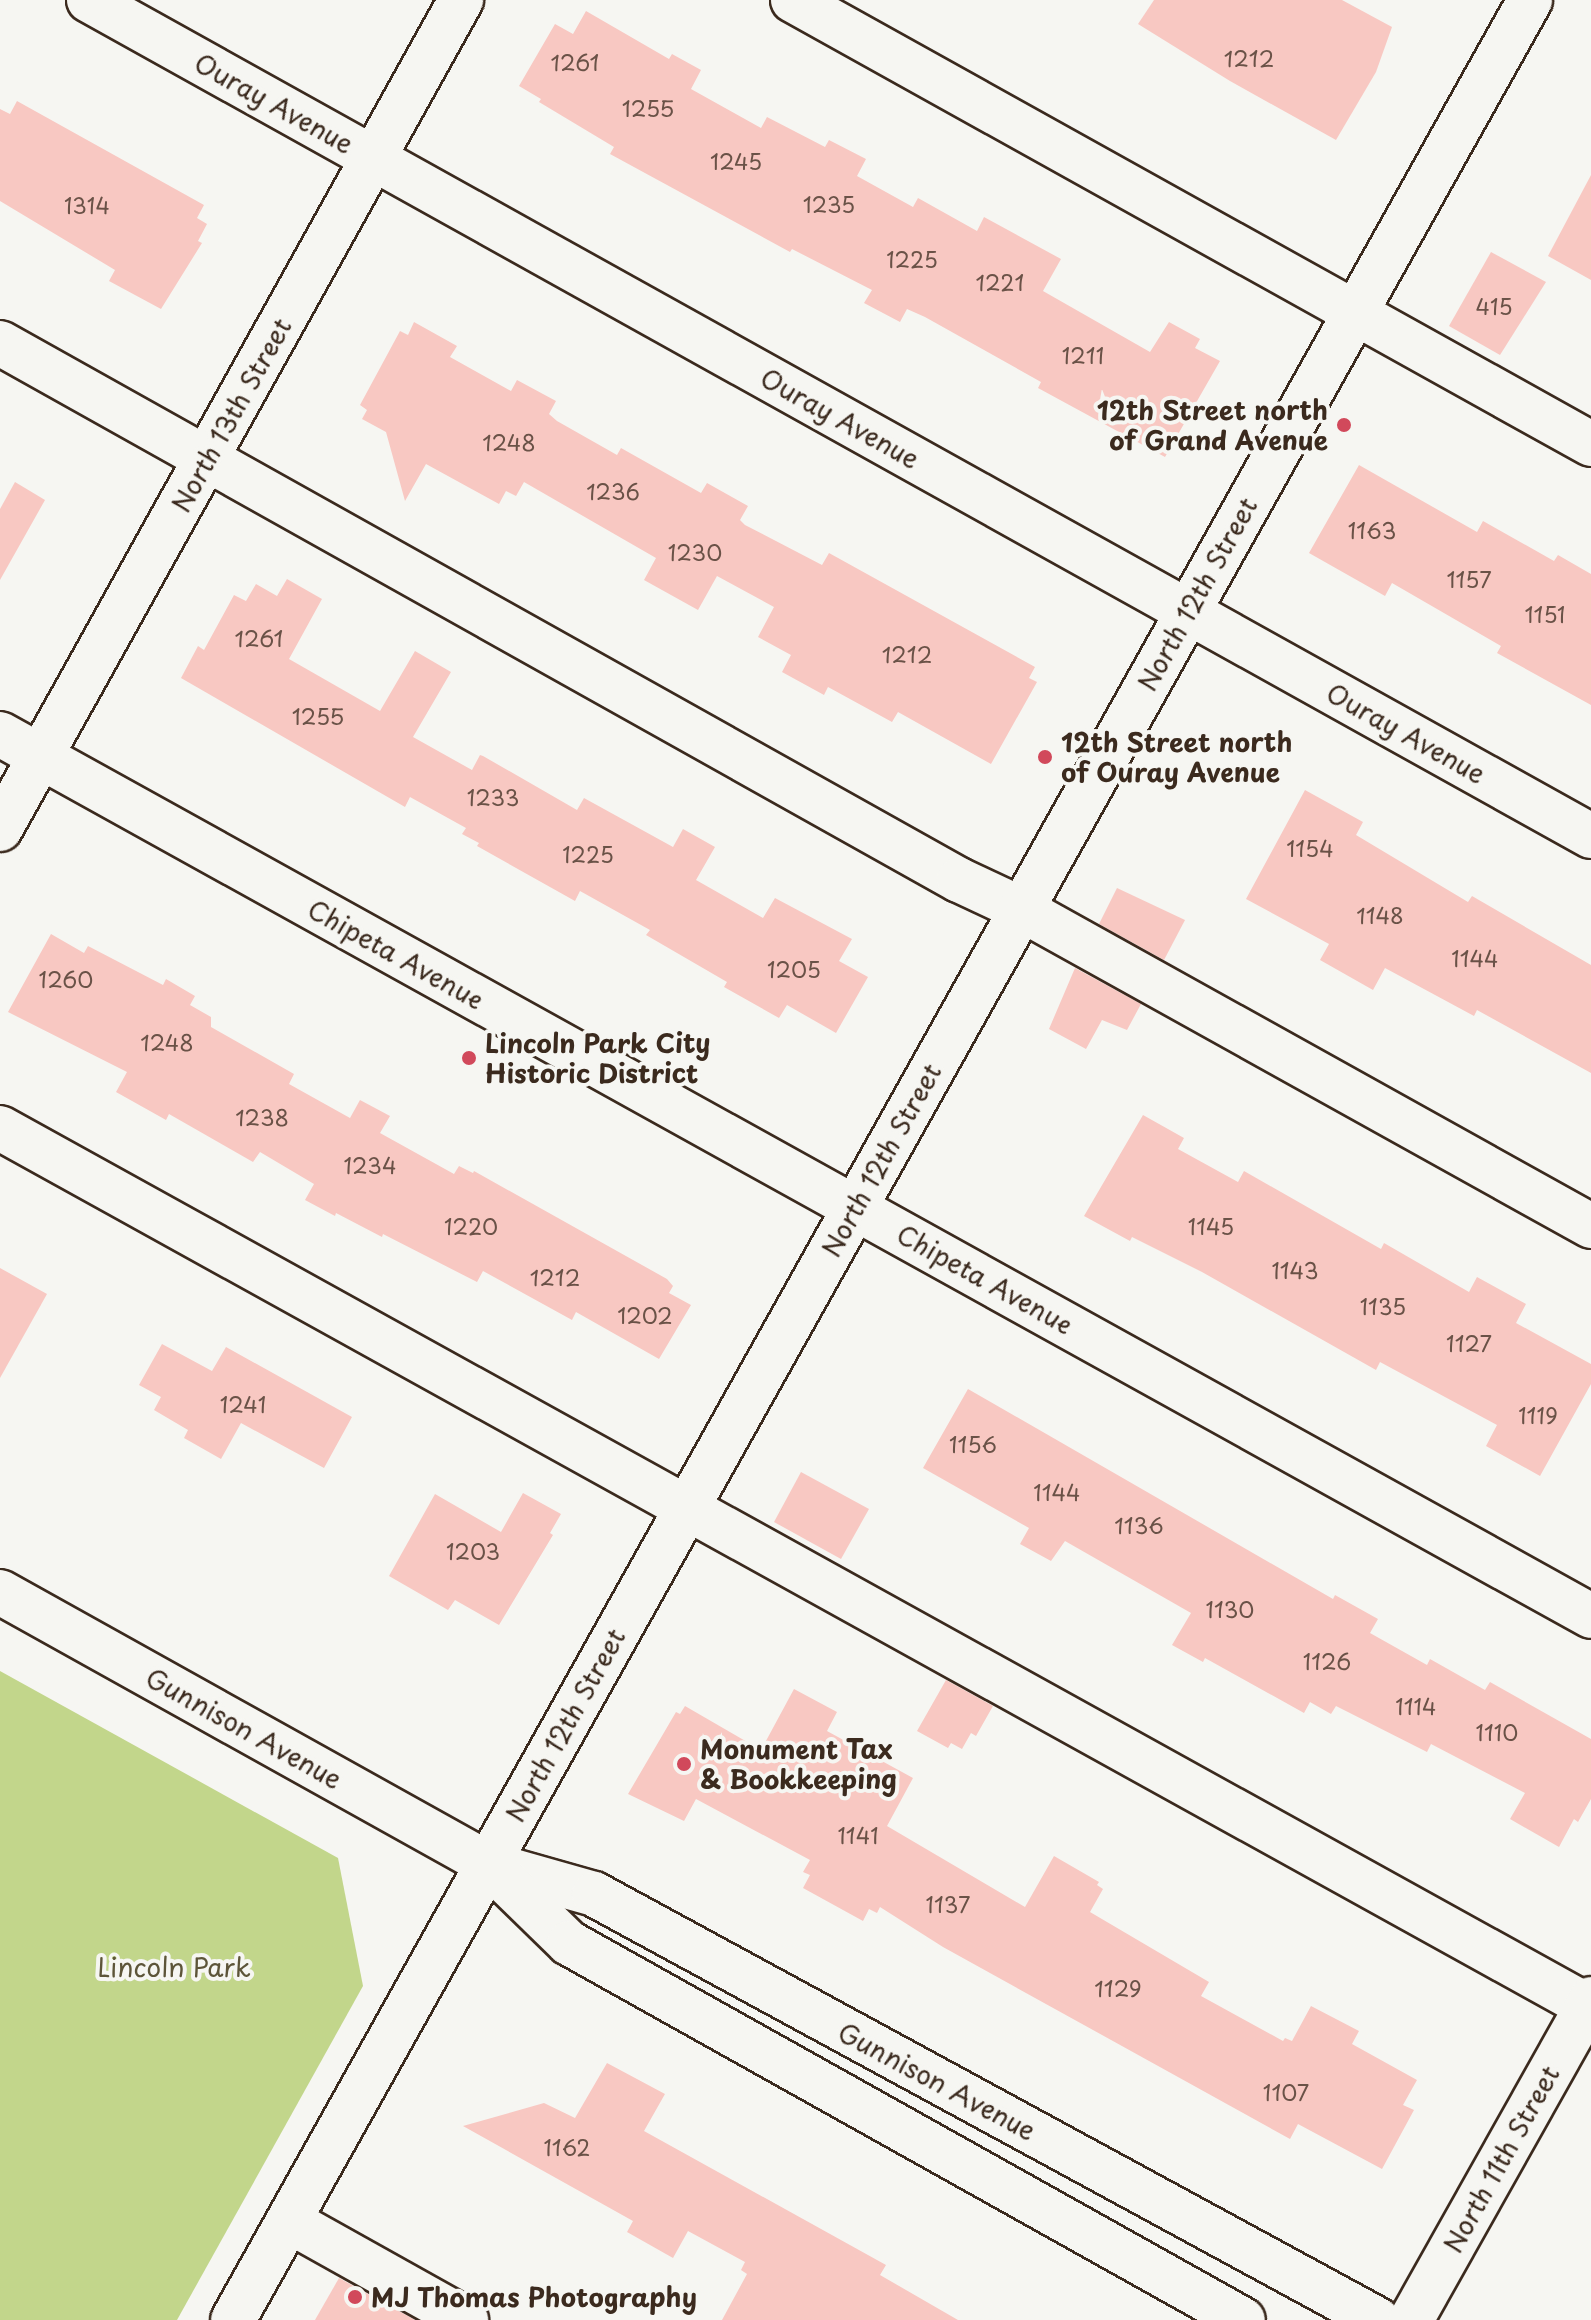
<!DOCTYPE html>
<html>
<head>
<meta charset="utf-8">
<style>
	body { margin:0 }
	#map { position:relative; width:1591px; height:2320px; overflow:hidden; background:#f6f6f2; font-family:"Playpen Sans",sans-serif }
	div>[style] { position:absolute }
	.green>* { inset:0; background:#c2d68b }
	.building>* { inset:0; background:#f8c8c2 }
	.roads { filter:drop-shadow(2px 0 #3b2a1e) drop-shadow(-2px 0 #3b2a1e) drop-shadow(0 2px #3b2a1e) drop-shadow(0 -2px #3b2a1e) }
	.minor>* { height:44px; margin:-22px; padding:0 22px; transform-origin:22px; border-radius:22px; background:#f6f6f2 }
	.major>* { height:44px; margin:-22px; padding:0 22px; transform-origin:22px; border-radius:22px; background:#f6f6f2 }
	.dots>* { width:22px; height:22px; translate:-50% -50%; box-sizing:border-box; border:4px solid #f6f6f2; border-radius:50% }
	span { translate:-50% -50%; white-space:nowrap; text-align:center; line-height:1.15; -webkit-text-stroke:8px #f6f6f2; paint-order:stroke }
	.number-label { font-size:22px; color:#6a5247 }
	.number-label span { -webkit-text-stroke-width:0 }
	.street-label { font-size:26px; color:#3b2a1e }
	.poi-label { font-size:26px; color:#3b2a1e; font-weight:700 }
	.right { translate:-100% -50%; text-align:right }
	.left { translate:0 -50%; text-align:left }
	.park-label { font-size:26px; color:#5d5539 }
</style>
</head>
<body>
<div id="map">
	<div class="green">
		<div style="clip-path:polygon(0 1671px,338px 1858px,363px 1986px,177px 2320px,0 2320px)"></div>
	</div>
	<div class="building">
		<div style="clip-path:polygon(1154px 0,1342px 0,1392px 27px,1376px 72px,1336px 140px,1230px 81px,1138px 24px)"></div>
		<div style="clip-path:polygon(586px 11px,669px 59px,672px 54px,701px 70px,691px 89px,761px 128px,767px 117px,825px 147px,829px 140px,866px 159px,857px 176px,913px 207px,918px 198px,977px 231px,984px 217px,1061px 259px,1043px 291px,1150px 352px,1169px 322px,1200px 339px,1195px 348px,1220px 361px,1165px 457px,1038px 388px,1041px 382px,925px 317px,907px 309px,900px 322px,864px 303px,872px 290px,792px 249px,790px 252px,610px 154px,614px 147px,539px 102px,541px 99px,519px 86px,555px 24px,573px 34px)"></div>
		<div style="clip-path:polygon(17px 101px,204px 205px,197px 218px,207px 224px,198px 241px,202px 243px,161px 309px,109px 281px,115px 270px,0 201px,0 109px,10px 114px)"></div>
		<div style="clip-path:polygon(1591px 175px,1591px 280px,1548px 256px)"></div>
		<div style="clip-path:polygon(1491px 252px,1546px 282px,1500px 355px,1449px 326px)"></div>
		<div style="clip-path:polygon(414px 322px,457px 346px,450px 357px,511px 391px,517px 380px,556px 401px,549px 414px,557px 421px,617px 455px,621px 448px,701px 493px,707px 483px,748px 506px,740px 520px,745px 525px,822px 565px,829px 553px,1035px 667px,1029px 678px,1037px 682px,991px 764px,898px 712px,892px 722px,828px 687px,824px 695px,782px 672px,791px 655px,758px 637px,774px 607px,717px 576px,698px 610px,644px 580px,656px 558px,524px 482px,516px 496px,506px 491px,499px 504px,426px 464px,405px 501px,386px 432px,362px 419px,367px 410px,360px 405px,400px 331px,408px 335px)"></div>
		<div style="clip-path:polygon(1359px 465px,1477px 532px,1483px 521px,1554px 561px,1558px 555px,1591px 574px,1591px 705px,1497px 653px,1501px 646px,1392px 583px,1385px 596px,1309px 553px)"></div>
		<div style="clip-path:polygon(15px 482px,45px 500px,0 580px,0 509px)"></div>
		<div style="clip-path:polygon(287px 579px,322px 599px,289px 659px,380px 711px,415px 651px,451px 672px,413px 737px,472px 770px,480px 755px,483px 756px,577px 810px,584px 798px,673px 847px,683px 829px,715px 847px,696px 880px,763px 918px,775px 898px,852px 939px,839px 961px,868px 977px,836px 1033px,787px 1005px,779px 1018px,724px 987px,727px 982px,646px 935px,650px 930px,580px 891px,575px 901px,477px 846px,479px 843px,462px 834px,466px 828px,410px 797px,405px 807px,181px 678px,198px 646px,204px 650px,234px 595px,246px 601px,256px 584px,277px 596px)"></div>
		<div style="clip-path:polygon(1305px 790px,1363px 822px,1356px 835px,1468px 902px,1472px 896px,1591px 965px,1591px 1073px,1477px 1010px,1474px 1016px,1385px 968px,1373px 990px,1320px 960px,1329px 944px,1246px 899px)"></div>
		<div style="clip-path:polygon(1117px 888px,1185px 920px,1164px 960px,1099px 924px)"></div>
		<div style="clip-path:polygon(51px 934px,84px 953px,88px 946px,163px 985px,166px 979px,195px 996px,190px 1005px,211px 1017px,211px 1027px,294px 1074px,289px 1084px,350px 1118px,360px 1100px,390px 1116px,380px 1133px,454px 1174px,459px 1166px,473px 1173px,474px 1171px,667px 1279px,673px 1286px,669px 1293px,691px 1305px,659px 1359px,576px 1312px,572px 1320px,483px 1271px,477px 1282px,383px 1234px,382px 1237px,336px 1213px,335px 1216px,305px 1200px,314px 1184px,260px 1152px,253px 1162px,169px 1114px,166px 1120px,116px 1092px,127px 1072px,8px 1012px)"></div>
		<div style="clip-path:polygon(1075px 968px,1141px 1004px,1127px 1030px,1102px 1020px,1086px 1049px,1049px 1029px)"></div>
		<div style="clip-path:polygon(1143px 1115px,1184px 1138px,1178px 1149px,1238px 1182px,1244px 1171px,1381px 1249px,1384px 1243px,1469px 1292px,1477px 1277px,1526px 1304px,1516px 1323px,1591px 1364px,1591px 1384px,1540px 1476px,1486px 1446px,1497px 1425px,1380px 1362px,1376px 1370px,1202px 1272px,1132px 1237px,1130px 1241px,1084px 1216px)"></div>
		<div style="clip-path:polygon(0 1268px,47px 1294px,0 1378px)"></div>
		<div style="clip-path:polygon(162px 1344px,212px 1371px,226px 1347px,352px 1417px,324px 1468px,241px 1423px,221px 1459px,184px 1438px,188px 1430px,154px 1410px,161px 1397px,139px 1385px)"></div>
		<div style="clip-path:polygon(968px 1389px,1333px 1599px,1335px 1595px,1378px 1619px,1370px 1633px,1427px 1665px,1430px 1659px,1485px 1690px,1490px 1682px,1591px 1739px,1591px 1799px,1578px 1822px,1574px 1819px,1559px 1847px,1510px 1819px,1525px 1793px,1431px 1744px,1427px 1752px,1336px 1706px,1331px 1714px,1310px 1702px,1304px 1713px,1205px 1658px,1203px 1662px,1172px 1645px,1191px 1613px,1065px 1541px,1051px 1561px,1020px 1544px,1029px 1528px,923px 1468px)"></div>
		<div style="clip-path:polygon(801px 1472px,869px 1509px,841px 1559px,774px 1522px)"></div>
		<div style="clip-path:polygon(523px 1493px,561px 1514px,550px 1533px,553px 1535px,499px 1625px,455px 1600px,448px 1610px,389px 1576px,435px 1494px,501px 1532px)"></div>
		<div style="clip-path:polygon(946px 1680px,993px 1706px,976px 1736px,971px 1733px,962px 1749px,951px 1743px,948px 1748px,917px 1731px)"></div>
		<div style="clip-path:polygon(794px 1689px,837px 1712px,827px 1731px,913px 1778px,887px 1826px,1025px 1907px,1054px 1856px,1099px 1882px,1097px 1885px,1103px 1889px,1090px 1912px,1209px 1982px,1201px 1996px,1283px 2041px,1285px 2038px,1292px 2041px,1311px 2006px,1359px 2031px,1352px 2044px,1417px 2080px,1403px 2105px,1414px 2110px,1382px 2169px,1298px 2124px,1290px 2139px,943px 1947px,880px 1907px,877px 1913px,869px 1909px,863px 1921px,803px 1888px,810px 1875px,803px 1872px,810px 1860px,696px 1799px,684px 1821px,628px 1794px,676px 1712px,680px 1714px,685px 1706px,761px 1750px)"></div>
		<div style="clip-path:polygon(607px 2063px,665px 2094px,644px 2131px,886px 2265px,880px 2275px,958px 2320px,722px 2320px,747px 2274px,741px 2270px,745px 2262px,688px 2231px,673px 2258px,627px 2232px,633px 2221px,463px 2126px,544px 2103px,575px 2118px)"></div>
		<div style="clip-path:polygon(339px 2278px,415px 2320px,315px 2320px)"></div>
	</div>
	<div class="roads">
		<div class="minor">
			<div style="left:89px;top:0;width:1719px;rotate:29.1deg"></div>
			<div style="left:793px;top:0;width:913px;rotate:29.09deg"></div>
			<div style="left:0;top:343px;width:1099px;rotate:29.25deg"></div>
			<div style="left:959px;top:880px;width:68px;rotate:25.1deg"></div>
			<div style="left:1021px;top:909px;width:652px;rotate:29.08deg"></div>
			<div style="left:0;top:734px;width:1819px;rotate:29deg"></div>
			<div style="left:0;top:829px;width:949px;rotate:-60.92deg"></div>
			<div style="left:0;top:1128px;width:1818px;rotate:28.95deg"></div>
			<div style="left:0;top:1592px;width:559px;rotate:29.13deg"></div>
			<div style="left:488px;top:1864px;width:110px;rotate:15.8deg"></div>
			<div style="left:594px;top:1894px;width:892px;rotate:28.52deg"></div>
			<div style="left:491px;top:1867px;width:109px;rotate:44.3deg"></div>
			<div style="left:569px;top:1943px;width:772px;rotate:29.22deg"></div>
			<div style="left:289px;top:2221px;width:203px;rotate:29.2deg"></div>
			<div style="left:1411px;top:2320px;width:368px;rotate:-60.7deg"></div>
		</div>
		<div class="major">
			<div style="left:233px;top:2320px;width:2658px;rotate:-60.79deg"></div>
		</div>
	</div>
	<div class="dots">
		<div style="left:1344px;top:425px;background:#d1495b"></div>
		<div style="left:1045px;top:757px;background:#d1495b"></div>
		<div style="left:469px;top:1058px;background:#d1495b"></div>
		<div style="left:684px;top:1764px;background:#d1495b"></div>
		<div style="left:355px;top:2297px;background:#d1495b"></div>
	</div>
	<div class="number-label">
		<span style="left:1249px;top:58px">1212</span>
		<span style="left:575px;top:62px">1261</span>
		<span style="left:648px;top:108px">1255</span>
		<span style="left:736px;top:161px">1245</span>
		<span style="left:829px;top:204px">1235</span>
		<span style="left:87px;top:205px">1314</span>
		<span style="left:912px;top:259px">1225</span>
		<span style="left:1000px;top:282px">1221</span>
		<span style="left:1494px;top:306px">415</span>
		<span style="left:1083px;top:355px">1211</span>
		<span style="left:509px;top:442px">1248</span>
		<span style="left:613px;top:491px">1236</span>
		<span style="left:1372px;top:530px">1163</span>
		<span style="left:695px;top:552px">1230</span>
		<span style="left:1469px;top:579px">1157</span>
		<span style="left:1545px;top:614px">1151</span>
		<span style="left:259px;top:638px">1261</span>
		<span style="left:907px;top:654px">1212</span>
		<span style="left:318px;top:716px">1255</span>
		<span style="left:493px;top:797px">1233</span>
		<span style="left:1310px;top:848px">1154</span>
		<span style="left:588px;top:854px">1225</span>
		<span style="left:1380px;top:915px">1148</span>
		<span style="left:1475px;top:958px">1144</span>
		<span style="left:794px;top:969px">1205</span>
		<span style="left:66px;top:979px">1260</span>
		<span style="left:167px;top:1042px">1248</span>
		<span style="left:262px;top:1117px">1238</span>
		<span style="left:370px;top:1165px">1234</span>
		<span style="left:471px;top:1226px">1220</span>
		<span style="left:1211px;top:1226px">1145</span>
		<span style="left:1295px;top:1270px">1143</span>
		<span style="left:555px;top:1277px">1212</span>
		<span style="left:1383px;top:1306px">1135</span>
		<span style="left:645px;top:1315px">1202</span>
		<span style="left:1469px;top:1343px">1127</span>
		<span style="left:243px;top:1404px">1241</span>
		<span style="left:1538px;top:1415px">1119</span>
		<span style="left:973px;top:1444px">1156</span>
		<span style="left:1057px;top:1492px">1144</span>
		<span style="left:1139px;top:1525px">1136</span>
		<span style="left:473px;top:1551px">1203</span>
		<span style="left:1230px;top:1609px">1130</span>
		<span style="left:1327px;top:1661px">1126</span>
		<span style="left:1416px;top:1706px">1114</span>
		<span style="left:1497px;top:1732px">1110</span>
		<span style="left:858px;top:1835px">1141</span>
		<span style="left:948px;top:1904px">1137</span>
		<span style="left:1118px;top:1988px">1129</span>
		<span style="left:1286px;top:2092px">1107</span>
		<span style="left:567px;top:2147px">1162</span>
	</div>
	<div class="street-label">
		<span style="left:274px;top:103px;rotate:29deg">Ouray Avenue</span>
		<span style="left:231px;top:415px;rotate:-61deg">North 13th Street</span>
		<span style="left:840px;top:418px;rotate:29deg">Ouray Avenue</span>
		<span style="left:1197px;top:594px;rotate:-61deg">North 12th Street</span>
		<span style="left:1406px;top:733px;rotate:29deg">Ouray Avenue</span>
		<span style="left:396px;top:954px;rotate:29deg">Chipeta Avenue</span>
		<span style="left:881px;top:1160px;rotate:-61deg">North 12th Street</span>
		<span style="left:985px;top:1279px;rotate:29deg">Chipeta Avenue</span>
		<span style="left:565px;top:1725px;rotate:-61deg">North 12th Street</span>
		<span style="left:244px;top:1728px;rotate:29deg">Gunnison Avenue</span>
		<span style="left:937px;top:2081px;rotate:28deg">Gunnison Avenue</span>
		<span style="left:1501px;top:2159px;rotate:-61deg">North 11th Street</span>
	</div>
	<div class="poi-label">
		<span class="right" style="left:1328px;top:425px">12th Street north<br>of Grand Avenue</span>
		<span class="left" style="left:1061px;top:757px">12th Street north<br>of Ouray Avenue</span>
		<span class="left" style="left:485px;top:1058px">Lincoln Park City<br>Historic District</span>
		<span class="left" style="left:700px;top:1764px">Monument Tax<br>&amp; Bookkeeping</span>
		<span class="left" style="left:371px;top:2297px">MJ Thomas Photography</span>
	</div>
	<div class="park-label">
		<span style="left:174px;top:1967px">Lincoln Park</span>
	</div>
</div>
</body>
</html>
